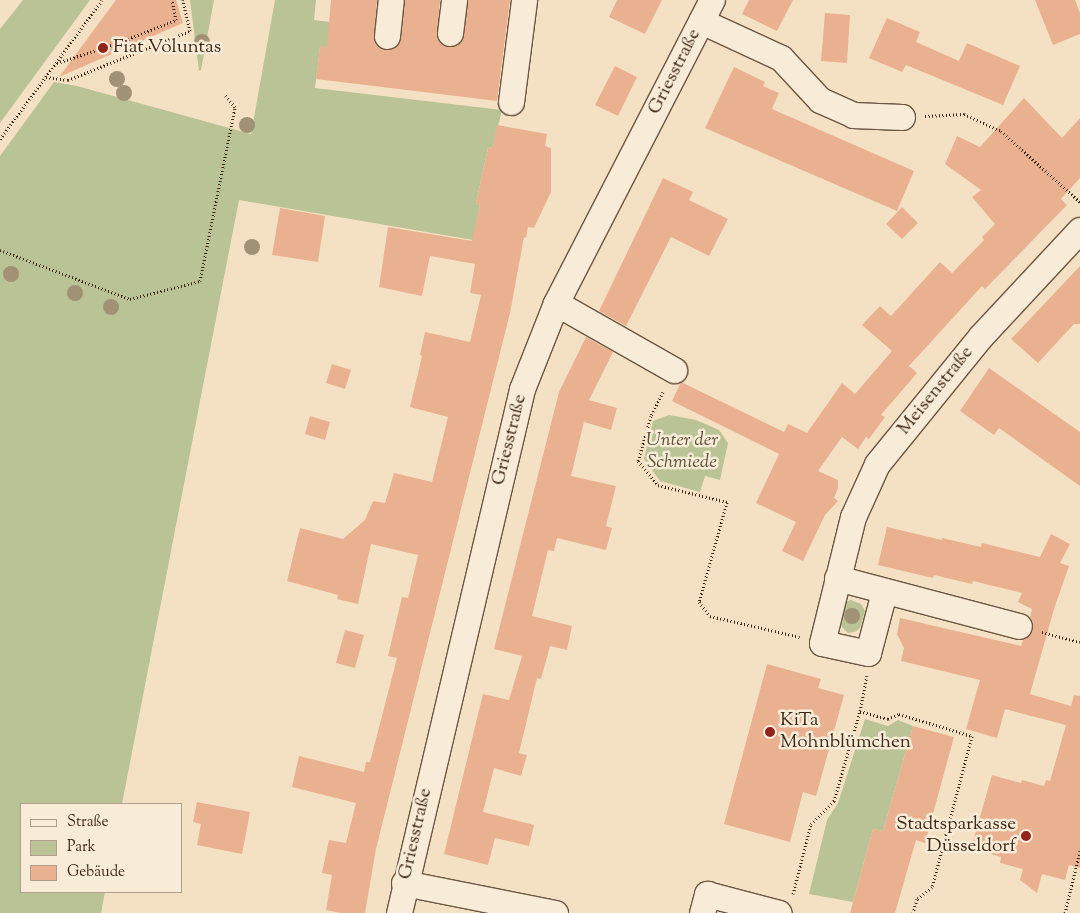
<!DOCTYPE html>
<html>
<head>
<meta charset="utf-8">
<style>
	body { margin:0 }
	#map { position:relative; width:1080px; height:913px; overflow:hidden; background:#f4e1c4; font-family:"Sorts Mill Goudy",serif }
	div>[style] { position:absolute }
	.green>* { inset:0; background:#bac395 }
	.building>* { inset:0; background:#eab191 }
	.path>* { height:3px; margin-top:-1.5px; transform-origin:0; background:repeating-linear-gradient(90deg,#3e2815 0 1px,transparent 0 3.5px) }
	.roads { filter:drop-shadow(1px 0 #6c5641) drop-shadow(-1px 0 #6c5641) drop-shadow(0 1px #6c5641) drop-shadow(0 -1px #6c5641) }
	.minor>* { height:25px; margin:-12.5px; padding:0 12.5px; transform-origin:12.5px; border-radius:12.5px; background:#f8ecd9 }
	.trees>* { width:16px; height:16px; margin:-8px; border-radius:50%; background:#a19175 }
	.dots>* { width:14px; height:14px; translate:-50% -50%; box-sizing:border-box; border:2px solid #f8ecd9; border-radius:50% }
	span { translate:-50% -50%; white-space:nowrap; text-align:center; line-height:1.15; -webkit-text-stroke:5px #f8ecd9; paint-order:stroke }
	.poi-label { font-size:19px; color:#3e2815 }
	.left { translate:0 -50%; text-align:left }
	.right { translate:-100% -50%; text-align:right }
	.street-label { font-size:19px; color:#3e2815 }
	.park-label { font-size:19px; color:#5d4f35; font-style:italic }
	.legend { position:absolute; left:20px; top:803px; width:162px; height:90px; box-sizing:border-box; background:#f8ecd9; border:1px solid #ae9e8b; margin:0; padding:6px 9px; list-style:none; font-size:15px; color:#3e2815 }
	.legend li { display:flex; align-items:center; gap:10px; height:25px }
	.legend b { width:25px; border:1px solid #ae9e8b }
</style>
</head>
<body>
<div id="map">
	<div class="green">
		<div style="clip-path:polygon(23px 0,90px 0,0 123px,0 29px)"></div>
		<div style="clip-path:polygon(190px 0,214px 0,201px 70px,199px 71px)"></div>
		<div style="clip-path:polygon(275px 0,316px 0,314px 20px,346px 24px,343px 49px,320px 47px,315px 88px,502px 110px,493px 147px,488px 148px,476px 203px,480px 205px,473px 240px,239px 200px,122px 804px,21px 804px,21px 892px,105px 892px,101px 913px,0 913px,0 156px,54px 82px,77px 86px,251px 134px)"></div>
		<div style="clip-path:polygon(669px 415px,696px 420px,719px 430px,728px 443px,720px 480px,705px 476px,700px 492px,660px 481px,644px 459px,653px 421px)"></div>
		<div style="clip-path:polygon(851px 600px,861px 604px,865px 611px,860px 628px,855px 632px,848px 633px,841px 626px,840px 621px,845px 602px)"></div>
		<div style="clip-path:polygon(865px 719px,888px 726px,898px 720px,913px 726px,883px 831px,873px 829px,853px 902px,809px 894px,827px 820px,838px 803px)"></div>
	</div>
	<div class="building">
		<div style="clip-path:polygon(116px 0,176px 0,183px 23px,59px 77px)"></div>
		<div style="clip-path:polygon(331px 0,377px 0,374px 41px,378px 47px,386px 50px,398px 45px,401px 38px,405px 0,440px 0,437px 38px,442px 45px,449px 47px,456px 46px,462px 41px,468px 0,510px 0,497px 101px,316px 79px,320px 46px,327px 47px)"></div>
		<div style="clip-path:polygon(617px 0,662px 0,645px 34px,609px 17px)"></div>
		<div style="clip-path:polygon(749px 0,793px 0,777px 31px,742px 14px)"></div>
		<div style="clip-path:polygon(1035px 0,1075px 0,1080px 13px,1080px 34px,1053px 45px)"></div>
		<div style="clip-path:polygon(825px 13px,850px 15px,847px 63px,821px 61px)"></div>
		<div style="clip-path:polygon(887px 18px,920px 32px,916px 42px,959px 61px,967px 43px,1020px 66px,1003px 105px,906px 65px,902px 72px,869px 58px)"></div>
		<div style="clip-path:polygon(615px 66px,637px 77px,618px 116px,595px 105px)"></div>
		<div style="clip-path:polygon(734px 67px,765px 82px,763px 86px,779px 93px,772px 109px,914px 171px,897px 211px,705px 128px)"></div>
		<div style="clip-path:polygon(1024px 98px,1062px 138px,1080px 118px,1080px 178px,1061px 199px,1067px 205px,985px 289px,982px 286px,909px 366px,917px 373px,881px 415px,885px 417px,869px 439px,866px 437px,858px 449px,842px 437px,818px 471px,838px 480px,838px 488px,834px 498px,838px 501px,825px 515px,803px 561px,782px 551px,796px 522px,756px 503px,779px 454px,672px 401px,681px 382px,784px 432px,788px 424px,807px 433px,842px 383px,855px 394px,892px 351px,862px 325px,880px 306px,891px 316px,940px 262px,952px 273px,984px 240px,982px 237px,995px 224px,972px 197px,981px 190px,945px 164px,957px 136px,980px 147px)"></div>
		<div style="clip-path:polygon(497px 125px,547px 134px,545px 146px,551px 148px,551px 192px,534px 228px,528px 227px,526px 238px,524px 237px,510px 313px,376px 849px,365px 913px,341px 913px,326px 910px,332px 875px,322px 873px,329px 840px,346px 843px,356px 803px,292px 787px,299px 756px,364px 772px,366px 762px,370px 762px,397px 658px,388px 656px,402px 597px,408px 598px,418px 555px,371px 544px,358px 604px,337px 599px,338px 595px,287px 581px,300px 528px,343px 539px,365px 520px,373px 501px,385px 503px,394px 473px,432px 482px,448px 417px,410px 407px,422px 356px,420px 355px,425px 332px,470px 342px,481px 295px,470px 293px,475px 264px,430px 256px,422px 296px,379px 287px,388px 227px,472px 241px,480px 205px,476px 203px,488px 148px,493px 147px)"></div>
		<div style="clip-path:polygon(663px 178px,693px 192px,689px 200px,728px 219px,709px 256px,671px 237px,626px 326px,599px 311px)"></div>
		<div style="clip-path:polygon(902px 207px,918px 223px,902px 239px,886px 224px)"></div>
		<div style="clip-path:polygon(280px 208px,325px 216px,318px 262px,272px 255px)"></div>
		<div style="clip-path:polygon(1080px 266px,1080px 324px,1074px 324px,1038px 363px,1011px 339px)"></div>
		<div style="clip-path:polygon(586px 337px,613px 352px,589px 400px,617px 408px,611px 430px,584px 422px,571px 476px,616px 486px,606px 526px,612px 528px,606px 550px,557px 538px,554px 551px,548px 550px,532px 616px,572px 626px,567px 650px,550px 646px,541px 679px,537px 678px,519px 753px,527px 755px,521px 776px,494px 768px,483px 812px,534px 825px,529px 846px,495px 838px,488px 865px,444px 854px,483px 694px,509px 700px,522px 656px,494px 649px,559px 392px)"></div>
		<div style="clip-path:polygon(332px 364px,351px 370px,345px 389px,326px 383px)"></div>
		<div style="clip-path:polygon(989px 368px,1080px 432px,1080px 486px,999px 428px,994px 435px,960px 411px)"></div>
		<div style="clip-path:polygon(310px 416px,330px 422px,325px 440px,305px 434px)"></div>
		<div style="clip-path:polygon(887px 527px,942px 540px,942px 538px,981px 547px,982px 543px,1040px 557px,1051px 534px,1070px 544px,1060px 563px,1069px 566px,1054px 609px,1030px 694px,1071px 706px,1074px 695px,1080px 696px,1080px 868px,1069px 865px,1065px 880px,1042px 874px,1037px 893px,1020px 880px,1023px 869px,1000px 863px,1001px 857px,971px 848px,992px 775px,1021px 783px,1022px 780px,1044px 786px,1046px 780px,1050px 781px,1066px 725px,1005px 709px,997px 738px,966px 729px,980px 680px,901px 661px,904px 648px,897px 634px,900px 618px,1021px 646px,1023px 640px,1033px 630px,1033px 623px,1030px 617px,1032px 609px,1018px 602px,1022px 593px,973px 581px,972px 584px,934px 575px,933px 578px,878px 565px)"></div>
		<div style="clip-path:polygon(345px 630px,364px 635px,355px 668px,336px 663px)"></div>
		<div style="clip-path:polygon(767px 664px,821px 679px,818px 688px,844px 695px,816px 796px,803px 792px,790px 842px,724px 824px)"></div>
		<div style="clip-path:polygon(913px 726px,954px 737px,925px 843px,916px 840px,895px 913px,850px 913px,873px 829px,883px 831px)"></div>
		<div style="clip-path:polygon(197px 802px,250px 812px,242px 854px,197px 845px,201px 824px,193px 822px)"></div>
	</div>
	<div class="path">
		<div style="left:57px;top:63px;width:61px;rotate:-18.1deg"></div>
		<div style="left:115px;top:44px;width:66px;rotate:-21.5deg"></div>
		<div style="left:176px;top:20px;width:20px;rotate:-101deg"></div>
		<div style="left:46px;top:77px;width:22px;rotate:8deg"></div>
		<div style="left:68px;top:80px;width:131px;rotate:-21.9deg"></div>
		<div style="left:190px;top:31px;width:32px;rotate:-103deg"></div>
		<div style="left:925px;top:116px;width:39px;rotate:-3deg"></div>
		<div style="left:964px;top:114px;width:41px;rotate:24.7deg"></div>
		<div style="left:1001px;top:131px;width:106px;rotate:41.9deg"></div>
		<div style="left:0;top:139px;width:172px;rotate:-53.7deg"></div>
		<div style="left:0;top:250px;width:139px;rotate:20.7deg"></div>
		<div style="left:130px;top:299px;width:72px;rotate:-14.4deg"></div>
		<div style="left:200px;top:281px;width:177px;rotate:-78.6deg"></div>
		<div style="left:235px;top:107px;width:17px;rotate:-130deg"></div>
		<div style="left:663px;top:392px;width:27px;rotate:117deg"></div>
		<div style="left:651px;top:416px;width:47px;rotate:106.1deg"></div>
		<div style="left:638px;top:461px;width:31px;rotate:50deg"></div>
		<div style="left:658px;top:485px;width:71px;rotate:13.8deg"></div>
		<div style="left:727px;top:502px;width:104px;rotate:105.6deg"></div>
		<div style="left:699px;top:602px;width:18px;rotate:52deg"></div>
		<div style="left:710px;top:616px;width:92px;rotate:13.1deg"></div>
		<div style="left:1042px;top:632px;width:39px;rotate:15deg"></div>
		<div style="left:860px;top:711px;width:29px;rotate:16deg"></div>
		<div style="left:888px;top:719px;width:12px;rotate:-24deg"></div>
		<div style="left:899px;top:714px;width:76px;rotate:16.8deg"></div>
		<div style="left:972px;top:736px;width:156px;rotate:104.8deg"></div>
		<div style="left:932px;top:887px;width:19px;rotate:141deg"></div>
		<div style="left:917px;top:899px;width:15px;rotate:106deg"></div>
		<div style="left:793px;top:894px;width:72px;rotate:-75.6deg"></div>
		<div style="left:811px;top:824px;width:33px;rotate:-45deg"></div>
		<div style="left:834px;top:801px;width:94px;rotate:-73.9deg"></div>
		<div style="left:860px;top:711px;width:36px;rotate:-79deg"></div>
		<div style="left:1065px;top:913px;width:64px;rotate:-76.4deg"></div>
	</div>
	<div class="roads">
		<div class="minor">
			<div style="left:701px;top:21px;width:88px;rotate:24.8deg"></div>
			<div style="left:781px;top:58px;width:57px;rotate:47.1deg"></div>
			<div style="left:820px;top:100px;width:36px;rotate:24deg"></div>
			<div style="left:853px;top:115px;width:49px;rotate:2.3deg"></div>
			<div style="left:450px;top:33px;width:33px;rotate:-83deg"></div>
			<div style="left:387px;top:36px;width:36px;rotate:-84deg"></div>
			<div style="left:511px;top:102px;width:103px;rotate:-82.7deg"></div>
			<div style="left:556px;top:303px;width:136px;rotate:29.6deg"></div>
			<div style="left:837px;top:578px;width:188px;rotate:14.8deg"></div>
			<div style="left:884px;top:592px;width:63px;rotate:104.7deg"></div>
			<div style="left:868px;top:653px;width:47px;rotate:-167.7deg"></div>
			<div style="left:822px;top:643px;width:130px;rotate:-76.2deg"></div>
			<div style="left:853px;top:517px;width:58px;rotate:-65.6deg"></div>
			<div style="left:877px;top:464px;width:165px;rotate:-50.9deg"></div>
			<div style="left:981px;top:336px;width:145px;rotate:-47deg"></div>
			<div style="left:404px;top:883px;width:154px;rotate:11.2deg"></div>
			<div style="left:399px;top:913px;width:538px;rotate:-76.79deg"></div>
			<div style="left:522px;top:389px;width:92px;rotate:-68.4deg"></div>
			<div style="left:556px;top:303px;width:341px;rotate:-62.8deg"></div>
			<div style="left:702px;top:913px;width:20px;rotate:-75deg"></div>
			<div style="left:707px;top:894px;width:74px;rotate:14.8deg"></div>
		</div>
	</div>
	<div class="trees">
		<div style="left:202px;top:42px"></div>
		<div style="left:117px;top:79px"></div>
		<div style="left:124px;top:93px"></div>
		<div style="left:247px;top:125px"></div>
		<div style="left:252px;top:247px"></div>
		<div style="left:11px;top:274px"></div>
		<div style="left:75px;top:293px"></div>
		<div style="left:111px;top:307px"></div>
		<div style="left:852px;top:616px"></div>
	</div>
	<div class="dots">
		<div style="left:103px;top:48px;background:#8f2418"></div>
		<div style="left:770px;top:732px;background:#8f2418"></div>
		<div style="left:1026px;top:836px;background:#8f2418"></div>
	</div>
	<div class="poi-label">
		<span class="left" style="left:113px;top:48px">Fiat Voluntas</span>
		<span class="left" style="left:780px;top:732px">KiTa<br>Mohnblümchen</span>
		<span class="right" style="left:1016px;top:836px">Stadtsparkasse<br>Düsseldorf</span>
	</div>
	<div class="street-label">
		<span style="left:675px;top:72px;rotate:-63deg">Griesstraße</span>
		<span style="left:936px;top:391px;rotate:-51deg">Meisenstraße</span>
		<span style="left:510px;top:440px;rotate:-76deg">Griesstraße</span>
		<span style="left:416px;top:834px;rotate:-77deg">Griesstraße</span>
	</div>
	<div class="park-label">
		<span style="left:682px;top:452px">Unter der<br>Schmiede</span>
	</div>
	<ul class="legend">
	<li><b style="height:6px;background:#f8ecd9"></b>Straße</li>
	<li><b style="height:14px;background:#bac395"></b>Park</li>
	<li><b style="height:14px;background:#eab191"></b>Gebäude</li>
	</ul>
</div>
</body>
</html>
